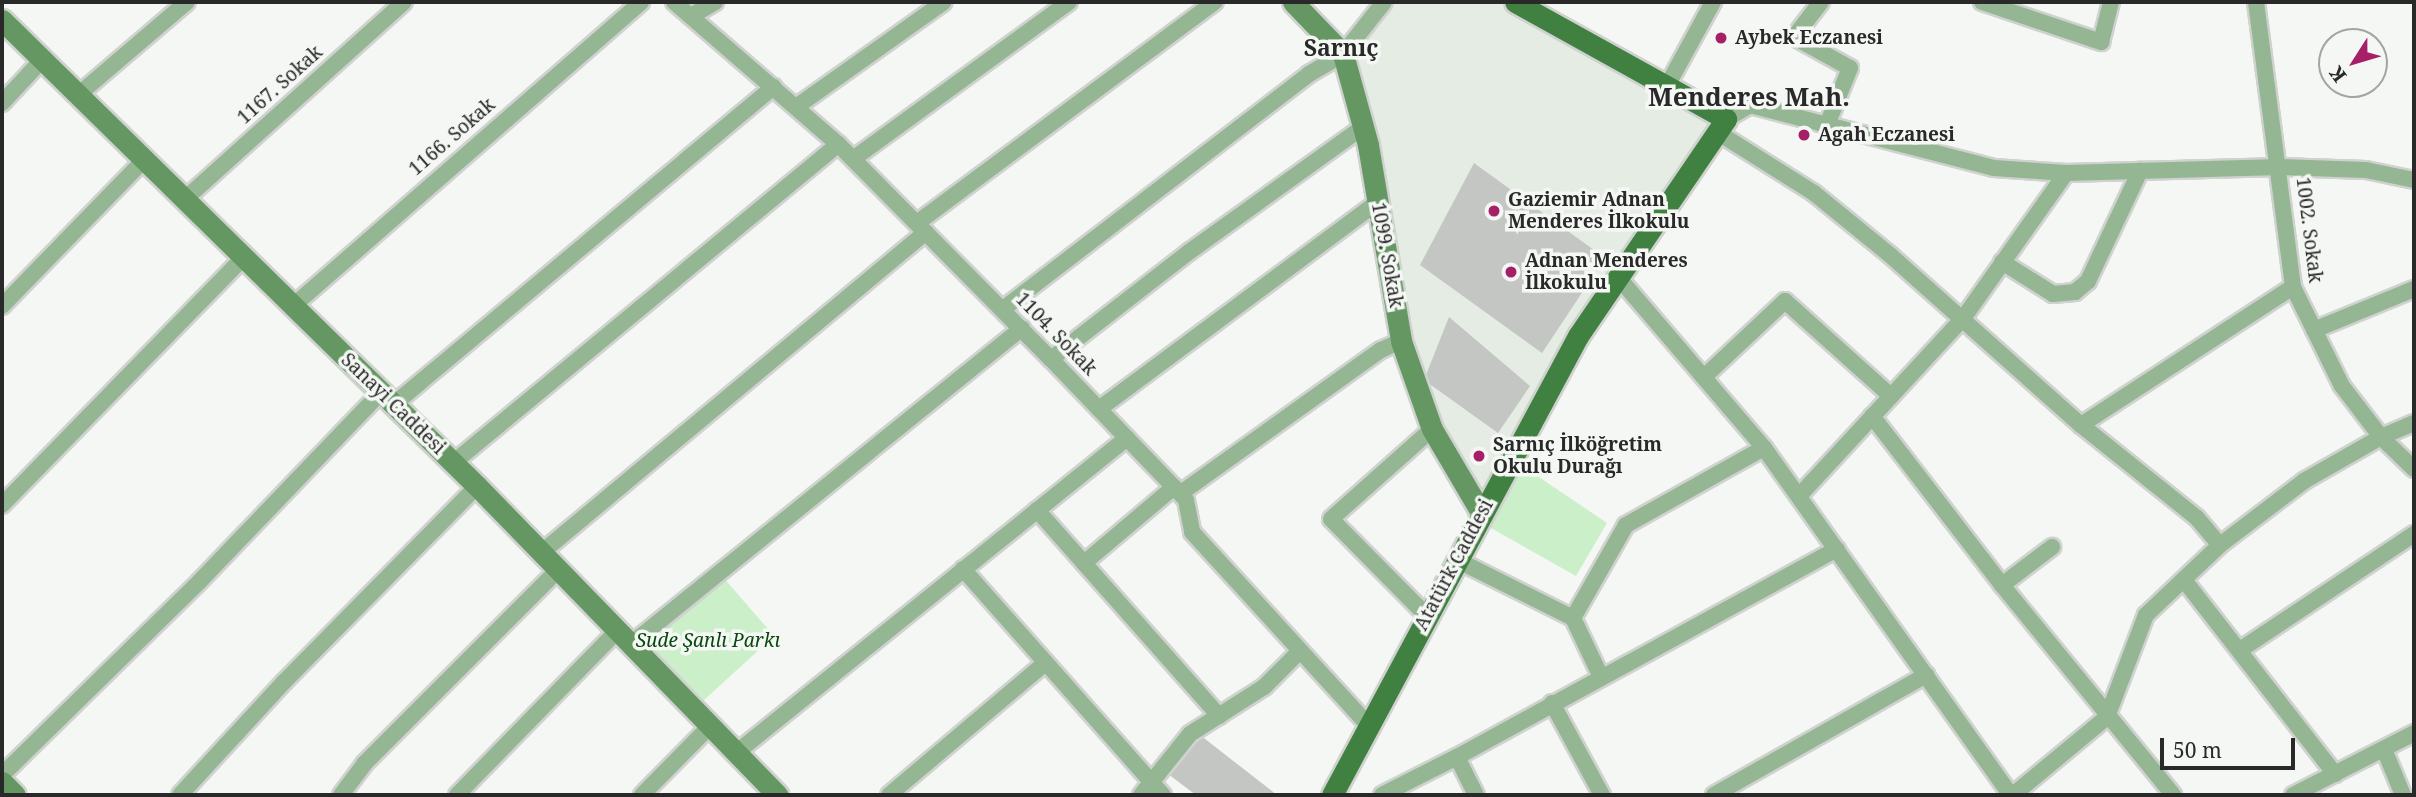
<!DOCTYPE html>
<html>
<head>
<meta charset="utf-8">
<style>
	body { margin:0 }
	#map { position:relative; width:2416px; height:797px; overflow:hidden; background:#f4f7f4; font-family:"Noto Serif",serif }
	div>[style] { position:absolute }
	.built>* { inset:0; background:#e4ece3 }
	.green>* { inset:0; background:#cbefc9 }
	.building>* { inset:0; background:#c4c6c3 }
	.roads { filter:drop-shadow(2px 0 #cfd2cf) drop-shadow(-2px 0 #cfd2cf) drop-shadow(0 2px #cfd2cf) drop-shadow(0 -2px #cfd2cf) }
	.street>* { height:16px; margin:-8px; padding:0 8px; transform-origin:8px; border-radius:8px; background:#95b693 }
	.secondary>* { height:21px; margin:-10.5px; padding:0 10.5px; transform-origin:10.5px; border-radius:10.5px; background:#659763 }
	.primary>* { height:21px; margin:-10.5px; padding:0 10.5px; transform-origin:10.5px; border-radius:10.5px; background:#408040 }
	.dots>* { width:19px; height:19px; translate:-50% -50%; box-sizing:border-box; border:4px solid #f4f7f4; border-radius:50% }
	span { translate:-50% -50%; white-space:nowrap; text-align:center; line-height:1.15; -webkit-text-stroke:7px #f4f7f4; paint-order:stroke }
	.poi-label { font-size:19px; color:#282928; font-weight:700 }
	.left { translate:0 -50%; text-align:left }
	.street-label { font-size:19px; color:#282928 }
	.park-label { font-size:19px; color:#08480e; font-style:italic }
	.quarter-label { font-size:23px; color:#282928; font-weight:700 }
	.district-label { font-size:26px; color:#282928; font-weight:700 }
	.frame { position:absolute; inset:0; border:4px solid #282928; pointer-events:none }
	.north { position:absolute; left:2318px; top:28px; width:70px; height:70px; box-sizing:border-box; background:#f4f7f4; border:2px solid #a2a5a2; border-radius:50%; rotate:233deg; font-size:19px; font-weight:700; line-height:28px; text-align:center; color:#282928 }
	.north::after { content:''; display:block; margin:auto; width:24px; height:32px; background:#a61f67; clip-path:polygon(50% 0,100% 100%,50% 72%,0 100%) }
	.scale { position:absolute; left:2160px; top:738px; width:135px; height:32px; box-sizing:border-box; border:4px solid #282928; border-top:0; padding-left:9px; font-size:21px; line-height:24px; white-space:nowrap; color:#282928; -webkit-text-stroke:5px #f4f7f4; paint-order:stroke }
</style>
</head>
<body>
<div id="map">
	<div class="built">
		<div style="clip-path:polygon(1384px 2px,1522px 2px,1726px 119px,1482px 514px,1432px 429px,1343px 54px)"></div>
	</div>
	<div class="green">
		<div style="clip-path:polygon(1524px 467px,1607px 523px,1576px 576px,1489px 527px)"></div>
		<div style="clip-path:polygon(723px 577px,774px 636px,704px 700px,643px 641px)"></div>
	</div>
	<div class="building">
		<div style="clip-path:polygon(1474px 163px,1605px 258px,1542px 353px,1420px 265px)"></div>
		<div style="clip-path:polygon(1449px 317px,1530px 386px,1498px 433px,1424px 380px)"></div>
		<div style="clip-path:polygon(1200px 735px,1277px 795px,1196px 795px,1168px 774px)"></div>
	</div>
	<div class="roads">
		<div class="street">
			<div style="left:674px;top:2px;width:217px;rotate:40.9deg"></div>
			<div style="left:838px;top:144px;width:303px;rotate:45.3deg"></div>
			<div style="left:1051px;top:359px;width:195px;rotate:46.2deg"></div>
			<div style="left:1186px;top:500px;width:33px;rotate:79deg"></div>
			<div style="left:1192px;top:532px;width:261px;rotate:47.6deg"></div>
			<div style="left:1821px;top:2px;width:44px;rotate:127.6deg"></div>
			<div style="left:1794px;top:37px;width:64px;rotate:29deg"></div>
			<div style="left:1850px;top:68px;width:61px;rotate:112deg"></div>
			<div style="left:1982px;top:2px;width:126px;rotate:18.6deg"></div>
			<div style="left:2101px;top:42px;width:41px;rotate:-76deg"></div>
			<div style="left:2256px;top:2px;width:287px;rotate:82.6deg"></div>
			<div style="left:2293px;top:287px;width:110px;rotate:63.7deg"></div>
			<div style="left:2342px;top:386px;width:64px;rotate:52.6deg"></div>
			<div style="left:2381px;top:437px;width:46px;rotate:44.1deg"></div>
			<div style="left:691px;top:16px;width:28px;rotate:-30deg"></div>
			<div style="left:1667px;top:86px;width:96px;rotate:-61.3deg"></div>
			<div style="left:78px;top:95px;width:143px;rotate:-40.5deg"></div>
			<div style="left:2px;top:103px;width:59px;rotate:-47.1deg"></div>
			<div style="left:796px;top:107px;width:181px;rotate:-35.4deg"></div>
			<div style="left:1726px;top:119px;width:28px;rotate:-30deg"></div>
			<div style="left:1750px;top:105px;width:252px;rotate:14.5deg"></div>
			<div style="left:1994px;top:168px;width:72px;rotate:4deg"></div>
			<div style="left:2066px;top:173px;width:214px;rotate:-1.6deg"></div>
			<div style="left:2280px;top:167px;width:86px;rotate:2deg"></div>
			<div style="left:2366px;top:170px;width:49px;rotate:11.8deg"></div>
			<div style="left:1717px;top:132px;width:115px;rotate:32.2deg"></div>
			<div style="left:1814px;top:193px;width:98px;rotate:39.2deg"></div>
			<div style="left:1890px;top:255px;width:256px;rotate:41.7deg"></div>
			<div style="left:2081px;top:425px;width:149px;rotate:38.7deg"></div>
			<div style="left:2197px;top:518px;width:35px;rotate:50deg"></div>
			<div style="left:853px;top:159px;width:267px;rotate:-36deg"></div>
			<div style="left:184px;top:200px;width:296px;rotate:-42deg"></div>
			<div style="left:917px;top:223px;width:371px;rotate:-36.6deg"></div>
			<div style="left:2002px;top:262px;width:60px;rotate:32.1deg"></div>
			<div style="left:2053px;top:294px;width:22px;rotate:-5deg"></div>
			<div style="left:2075px;top:292px;width:17px;rotate:-40deg"></div>
			<div style="left:2088px;top:281px;width:122px;rotate:-64.7deg"></div>
			<div style="left:1618px;top:277px;width:225px;rotate:49.5deg"></div>
			<div style="left:1764px;top:448px;width:426px;rotate:54.6deg"></div>
			<div style="left:2px;top:306px;width:204px;rotate:-45.8deg"></div>
			<div style="left:293px;top:306px;width:462px;rotate:-41.1deg"></div>
			<div style="left:1003px;top:309px;width:386px;rotate:-37.5deg"></div>
			<div style="left:1309px;top:74px;width:39px;rotate:-30deg"></div>
			<div style="left:1343px;top:54px;width:66px;rotate:-51.7deg"></div>
			<div style="left:2314px;top:330px;width:108px;rotate:-22.3deg"></div>
			<div style="left:1051px;top:359px;width:175px;rotate:-37.8deg"></div>
			<div style="left:1189px;top:252px;width:214px;rotate:-35.7deg"></div>
			<div style="left:1704px;top:377px;width:111px;rotate:-43.2deg"></div>
			<div style="left:1785px;top:301px;width:142px;rotate:41.9deg"></div>
			<div style="left:393px;top:405px;width:496px;rotate:-39.9deg"></div>
			<div style="left:1099px;top:409px;width:347px;rotate:-36.6deg"></div>
			<div style="left:1872px;top:416px;width:213px;rotate:52.4deg"></div>
			<div style="left:2002px;top:585px;width:63px;rotate:-37.2deg"></div>
			<div style="left:2081px;top:425px;width:253px;rotate:-33.1deg"></div>
			<div style="left:453px;top:463px;width:500px;rotate:-39.6deg"></div>
			<div style="left:1181px;top:493px;width:246px;rotate:-35.6deg"></div>
			<div style="left:1381px;top:350px;width:22px;rotate:-24deg"></div>
			<div style="left:1799px;top:496px;width:243px;rotate:-47.3deg"></div>
			<div style="left:1964px;top:317px;width:176px;rotate:-54.7deg"></div>
			<div style="left:2px;top:505px;width:345px;rotate:-45.7deg"></div>
			<div style="left:1037px;top:510px;width:275px;rotate:48.5deg"></div>
			<div style="left:541px;top:553px;width:501px;rotate:-39.82deg"></div>
			<div style="left:1457px;top:560px;width:130px;rotate:26.6deg"></div>
			<div style="left:1573px;top:618px;width:65px;rotate:64.6deg"></div>
			<div style="left:1084px;top:563px;width:118px;rotate:-40.2deg"></div>
			<div style="left:963px;top:569px;width:302px;rotate:48.5deg"></div>
			<div style="left:2184px;top:580px;width:246px;rotate:52.1deg"></div>
			<div style="left:2002px;top:585px;width:271px;rotate:50.8deg"></div>
			<div style="left:1427px;top:616px;width:136px;rotate:-134.7deg"></div>
			<div style="left:1331px;top:519px;width:135px;rotate:-41.7deg"></div>
			<div style="left:1573px;top:618px;width:107px;rotate:-60.3deg"></div>
			<div style="left:1626px;top:525px;width:158px;rotate:-29.2deg"></div>
			<div style="left:630px;top:645px;width:504px;rotate:-38.96deg"></div>
			<div style="left:2240px;top:650px;width:209px;rotate:-33.7deg"></div>
			<div style="left:1552px;top:703px;width:105px;rotate:61.5deg"></div>
			<div style="left:2384px;top:749px;width:50px;rotate:67.6deg"></div>
			<div style="left:736px;top:753px;width:502px;rotate:-38.86deg"></div>
			<div style="left:1457px;top:757px;width:42px;rotate:63.4deg"></div>
			<div style="left:2px;top:775px;width:276px;rotate:-44.4deg"></div>
			<div style="left:199px;top:582px;width:263px;rotate:-46.2deg"></div>
			<div style="left:180px;top:795px;width:154px;rotate:-47.4deg"></div>
			<div style="left:284px;top:682px;width:275px;rotate:-45.4deg"></div>
			<div style="left:341px;top:795px;width:39px;rotate:-53deg"></div>
			<div style="left:364px;top:764px;width:274px;rotate:-45deg"></div>
			<div style="left:457px;top:795px;width:229px;rotate:-45.7deg"></div>
			<div style="left:642px;top:795px;width:95px;rotate:-45.4deg"></div>
			<div style="left:889px;top:795px;width:204px;rotate:-40.2deg"></div>
			<div style="left:1141px;top:795px;width:78px;rotate:-51.2deg"></div>
			<div style="left:1190px;top:734px;width:88px;rotate:-32.4deg"></div>
			<div style="left:1264px;top:687px;width:51px;rotate:-45deg"></div>
			<div style="left:1382px;top:795px;width:84px;rotate:-26.9deg"></div>
			<div style="left:1457px;top:757px;width:433px;rotate:-28.7deg"></div>
			<div style="left:1714px;top:795px;width:244px;rotate:-29.5deg"></div>
			<div style="left:2013px;top:795px;width:122px;rotate:-39.7deg"></div>
			<div style="left:2107px;top:717px;width:109px;rotate:-69.1deg"></div>
			<div style="left:2146px;top:615px;width:102px;rotate:-43.4deg"></div>
			<div style="left:2220px;top:545px;width:106px;rotate:-37.3deg"></div>
			<div style="left:2304px;top:481px;width:89px;rotate:-29.7deg"></div>
			<div style="left:2381px;top:437px;width:36px;rotate:-23deg"></div>
			<div style="left:2293px;top:795px;width:136px;rotate:-27.1deg"></div>
		</div>
		<div class="secondary">
			<div style="left:1293px;top:2px;width:72px;rotate:46.1deg"></div>
			<div style="left:1343px;top:54px;width:94px;rotate:74.6deg"></div>
			<div style="left:1368px;top:145px;width:199px;rotate:80.4deg"></div>
			<div style="left:1401px;top:341px;width:93px;rotate:70.6deg"></div>
			<div style="left:1432px;top:429px;width:99px;rotate:59.5deg"></div>
			<div style="left:2px;top:20px;width:665px;rotate:44.45deg"></div>
			<div style="left:477px;top:486px;width:431px;rotate:45.8deg"></div>
			<div style="left:2px;top:782px;width:18px;rotate:45deg"></div>
		</div>
		<div class="primary">
			<div style="left:1332px;top:795px;width:521px;rotate:-61.81deg"></div>
			<div style="left:1578px;top:336px;width:263px;rotate:-55.7deg"></div>
			<div style="left:1726px;top:119px;width:241px;rotate:-151deg"></div>
		</div>
	</div>
	<div class="dots">
		<div style="left:1721px;top:38px;background:#a61f67"></div>
		<div style="left:1804px;top:135px;background:#a61f67"></div>
		<div style="left:1494px;top:211px;background:#a61f67"></div>
		<div style="left:1511px;top:272px;background:#a61f67"></div>
		<div style="left:1479px;top:456px;background:#a61f67"></div>
	</div>
	<div class="poi-label">
		<span class="left" style="left:1735px;top:38px">Aybek Eczanesi</span>
		<span class="left" style="left:1818px;top:135px">Agah Eczanesi</span>
		<span class="left" style="left:1508px;top:211px">Gaziemir Adnan<br>Menderes İlkokulu</span>
		<span class="left" style="left:1525px;top:272px">Adnan Menderes<br>İlkokulu</span>
		<span class="left" style="left:1493px;top:456px">Sarnıç İlköğretim<br>Okulu Durağı</span>
	</div>
	<div class="street-label">
		<span style="left:280px;top:85px;rotate:-42deg">1167. Sokak</span>
		<span style="left:452px;top:137px;rotate:-41deg">1166. Sokak</span>
		<span style="left:2309px;top:230px;rotate:83deg">1002. Sokak</span>
		<span style="left:1387px;top:255px;rotate:80deg">1099. Sokak</span>
		<span style="left:1056px;top:334px;rotate:46deg">1104. Sokak</span>
		<span style="left:393px;top:404px;rotate:44deg">Sanayi Caddesi</span>
		<span style="left:1454px;top:565px;rotate:-62deg">Atatürk Caddesi</span>
	</div>
	<div class="park-label">
		<span style="left:708px;top:641px">Sude Şanlı Parkı</span>
	</div>
	<div class="quarter-label">
		<span style="left:1341px;top:47px">Sarnıç</span>
	</div>
	<div class="district-label">
		<span style="left:1749px;top:97px">Menderes Mah.</span>
	</div>
	<div class="frame"></div>
	<div class="north">K</div>
	<div class="scale">50 m</div>
</div>
</body>
</html>
